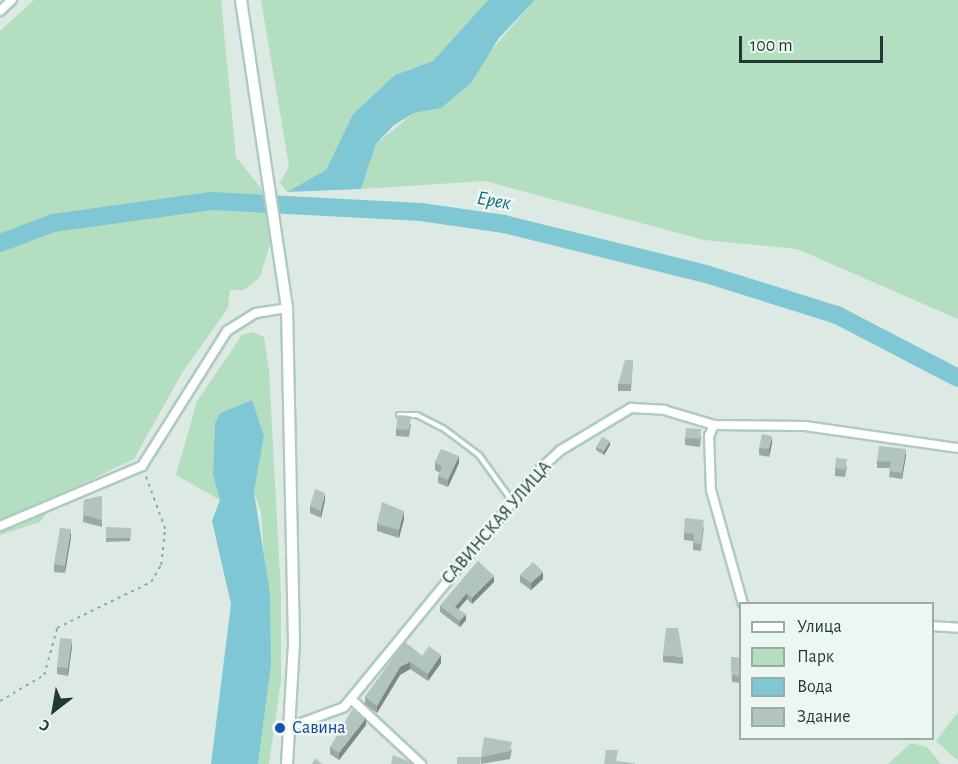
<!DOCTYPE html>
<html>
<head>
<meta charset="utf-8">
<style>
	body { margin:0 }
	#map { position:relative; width:958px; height:764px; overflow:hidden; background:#ddeae4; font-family:"Alegreya Sans",sans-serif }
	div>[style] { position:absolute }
	.green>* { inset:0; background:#b3debf }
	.water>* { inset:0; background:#7fc7d5 }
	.river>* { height:18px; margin:-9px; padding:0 9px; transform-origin:9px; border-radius:9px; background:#7fc7d5 }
	.path>* { height:1.5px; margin-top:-0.75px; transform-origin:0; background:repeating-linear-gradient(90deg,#7bb1a0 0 3px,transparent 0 7.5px) }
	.roads { filter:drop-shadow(2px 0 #afcbc1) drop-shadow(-2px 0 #afcbc1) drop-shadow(0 2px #afcbc1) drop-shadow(0 -2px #afcbc1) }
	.lane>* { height:4px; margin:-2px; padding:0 2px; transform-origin:2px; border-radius:2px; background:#fff }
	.street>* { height:8px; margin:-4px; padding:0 4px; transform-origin:4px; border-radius:4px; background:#fff }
	.secondary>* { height:10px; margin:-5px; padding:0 5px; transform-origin:5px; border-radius:5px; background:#fff }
	.wall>* { inset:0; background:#99a9a3 }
	.shaded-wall>* { inset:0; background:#7d8a84 }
	.building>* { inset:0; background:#b2c5bd }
	.dots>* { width:16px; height:16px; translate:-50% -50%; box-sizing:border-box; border:3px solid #edf7f2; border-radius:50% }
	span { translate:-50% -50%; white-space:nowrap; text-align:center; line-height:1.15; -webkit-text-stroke:5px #edf7f2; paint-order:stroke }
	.street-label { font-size:18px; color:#1e3b33 }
	.transit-label { font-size:18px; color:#164399 }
	.left { translate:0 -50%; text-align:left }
	.water-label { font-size:20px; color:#14687a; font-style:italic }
	.legend { position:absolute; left:739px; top:602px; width:195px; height:138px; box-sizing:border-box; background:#edf7f2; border:2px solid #9aaca6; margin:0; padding:8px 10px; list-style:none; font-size:18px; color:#1e3b33 }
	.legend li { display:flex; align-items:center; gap:12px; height:30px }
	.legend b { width:30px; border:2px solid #9aaca6 }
	.north { position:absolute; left:24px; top:680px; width:60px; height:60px; -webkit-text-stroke:4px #edf7f2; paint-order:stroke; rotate:211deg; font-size:16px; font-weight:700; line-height:24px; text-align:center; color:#1e3b33 }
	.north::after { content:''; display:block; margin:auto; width:21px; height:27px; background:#1e3b33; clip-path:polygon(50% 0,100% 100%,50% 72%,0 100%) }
	.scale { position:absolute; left:739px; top:36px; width:144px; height:27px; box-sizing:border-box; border:3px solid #1e3b33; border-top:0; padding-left:8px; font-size:18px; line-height:21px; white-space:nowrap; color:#1e3b33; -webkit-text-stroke:4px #edf7f2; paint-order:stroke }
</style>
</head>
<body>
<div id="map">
	<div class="green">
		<div style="clip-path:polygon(34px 0,221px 0,236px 157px,261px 188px,272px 238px,260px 277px,244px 290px,230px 290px,228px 308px,182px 373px,134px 459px,63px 493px,40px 522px,0 535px,0 31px)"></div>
		<div style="clip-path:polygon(261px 0,488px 0,433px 61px,395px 75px,353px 114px,326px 170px,287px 192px,280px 183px,289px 166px)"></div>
		<div style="clip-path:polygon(535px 0,958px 0,958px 319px,797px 249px,704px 240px,485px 181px,361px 189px,376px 144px,414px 113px,441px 108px)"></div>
		<div style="clip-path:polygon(252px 332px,264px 337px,269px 370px,281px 595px,281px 680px,269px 764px,258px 764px,271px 666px,261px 512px,254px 492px,264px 436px,252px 400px,220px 413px,215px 423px,213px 475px,220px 500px,176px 475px,197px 401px,242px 335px)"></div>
		<div style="clip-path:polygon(958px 712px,958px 761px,936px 741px)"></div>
		<div style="clip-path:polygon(911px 743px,927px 747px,941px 764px,888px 764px)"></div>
	</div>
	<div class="water">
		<div style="clip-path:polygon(488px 0,535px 0,499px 38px,471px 83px,441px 108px,414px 113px,394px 125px,376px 144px,361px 189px,287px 192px,326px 170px,353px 114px,395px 75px,433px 61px)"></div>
		<div style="clip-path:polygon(252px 400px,264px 436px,254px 492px,270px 594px,271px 666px,258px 764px,211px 764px,231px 604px,212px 521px,220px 500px,213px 475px,215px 423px,220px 413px)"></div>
	</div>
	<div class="river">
		<div style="left:0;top:243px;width:57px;rotate:-20.7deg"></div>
		<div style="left:53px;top:223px;width:160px;rotate:-7.9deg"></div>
		<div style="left:211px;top:201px;width:210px;rotate:3deg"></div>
		<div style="left:421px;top:212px;width:84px;rotate:8.2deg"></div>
		<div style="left:504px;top:224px;width:208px;rotate:13.9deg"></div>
		<div style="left:706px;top:274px;width:137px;rotate:17.4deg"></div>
		<div style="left:837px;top:315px;width:136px;rotate:27.5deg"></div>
	</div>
	<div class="path">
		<div style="left:0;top:701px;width:51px;rotate:-30.6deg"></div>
		<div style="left:44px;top:675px;width:49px;rotate:-74.5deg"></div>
		<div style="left:57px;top:628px;width:105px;rotate:-26.1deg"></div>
		<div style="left:151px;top:582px;width:20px;rotate:-60deg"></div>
		<div style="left:161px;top:565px;width:36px;rotate:-84deg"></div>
		<div style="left:165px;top:529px;width:58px;rotate:-110.3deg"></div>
	</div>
	<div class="roads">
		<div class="lane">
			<div style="left:399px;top:415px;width:18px"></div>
			<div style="left:417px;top:415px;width:29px;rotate:27deg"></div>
			<div style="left:443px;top:428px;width:45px;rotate:36.9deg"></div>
			<div style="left:479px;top:455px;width:57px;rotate:54.3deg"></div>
		</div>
		<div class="street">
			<div style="left:0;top:11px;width:16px;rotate:-43deg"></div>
			<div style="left:714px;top:425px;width:12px;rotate:114deg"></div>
			<div style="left:709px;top:436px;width:54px;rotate:87.9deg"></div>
			<div style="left:711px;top:490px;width:118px;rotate:74.3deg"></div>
			<div style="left:0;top:526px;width:154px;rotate:-22.9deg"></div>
			<div style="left:142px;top:466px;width:160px;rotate:-57.8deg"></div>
			<div style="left:227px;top:331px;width:34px;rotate:-32deg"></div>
			<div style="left:256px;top:313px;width:31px;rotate:-9deg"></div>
			<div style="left:932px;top:626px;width:26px;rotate:4deg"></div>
			<div style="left:351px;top:699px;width:96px;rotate:42.9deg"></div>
			<div style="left:293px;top:726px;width:54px;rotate:-20.4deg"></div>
			<div style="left:344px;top:707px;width:303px;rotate:-50.6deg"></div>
			<div style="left:536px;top:473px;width:34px;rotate:-43deg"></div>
			<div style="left:561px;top:450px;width:82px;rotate:-31deg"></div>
			<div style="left:631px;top:408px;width:33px;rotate:3deg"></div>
			<div style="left:664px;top:410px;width:52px;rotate:16.7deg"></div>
			<div style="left:714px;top:425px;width:91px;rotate:0.6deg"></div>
			<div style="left:805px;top:426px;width:155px;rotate:8.2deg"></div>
		</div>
		<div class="secondary">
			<div style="left:241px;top:0;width:311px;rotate:81.5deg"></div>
			<div style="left:287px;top:308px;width:335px;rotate:88.8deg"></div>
			<div style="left:294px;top:643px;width:121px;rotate:93.3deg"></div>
		</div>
	</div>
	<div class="wall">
		<div style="clip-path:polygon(633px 360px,631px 391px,618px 391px,618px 384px)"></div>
		<div style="clip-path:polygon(411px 424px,409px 437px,396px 436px,396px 429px)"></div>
		<div style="clip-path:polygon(701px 436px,700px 447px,685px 445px,685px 438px)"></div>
		<div style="clip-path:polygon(772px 443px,769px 457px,759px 455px,759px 448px)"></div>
		<div style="clip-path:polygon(610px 445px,604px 455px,596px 450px,596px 447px)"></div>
		<div style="clip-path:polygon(906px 455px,902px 479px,889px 477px,890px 468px,877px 468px,877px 461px)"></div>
		<div style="clip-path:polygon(435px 462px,459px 463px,448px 487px,438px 483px,438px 476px,440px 473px,435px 470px)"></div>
		<div style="clip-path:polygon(847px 466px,845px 477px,835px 476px,835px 468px)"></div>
		<div style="clip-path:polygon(102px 496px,102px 527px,83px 522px,84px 500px)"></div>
		<div style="clip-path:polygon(325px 500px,321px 518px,310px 513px,310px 506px)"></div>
		<div style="clip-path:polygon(404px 519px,399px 538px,377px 531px,377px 524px)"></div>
		<div style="clip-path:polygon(106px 527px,131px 532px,130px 541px,106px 542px)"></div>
		<div style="clip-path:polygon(704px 527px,701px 551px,693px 550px,693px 541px,684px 540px,684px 533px)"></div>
		<div style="clip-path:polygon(71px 537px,65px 573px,54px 572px,54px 564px)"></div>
		<div style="clip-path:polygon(478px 561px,494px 582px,472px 604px,467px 599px,458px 609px,466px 620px,460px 627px,440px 612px,440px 606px)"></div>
		<div style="clip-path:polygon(520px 575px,543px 579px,531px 590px,520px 582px)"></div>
		<div style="clip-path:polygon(405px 642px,422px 656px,441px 663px,428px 681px,410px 669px,400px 675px,377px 713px,365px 704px,365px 697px)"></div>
		<div style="clip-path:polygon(72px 646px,68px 676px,57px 674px,57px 667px)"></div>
		<div style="clip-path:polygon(663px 655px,683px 657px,683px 664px,663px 662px)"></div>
		<div style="clip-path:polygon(731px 657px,741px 658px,741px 683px,732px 682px)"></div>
		<div style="clip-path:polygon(366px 725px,339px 760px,330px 754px,330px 747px)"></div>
		<div style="clip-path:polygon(512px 749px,510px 759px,481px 764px,481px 757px)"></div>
	</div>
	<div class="shaded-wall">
		<div style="clip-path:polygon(772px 436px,772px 443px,769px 457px,769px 449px)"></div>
		<div style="clip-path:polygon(610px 441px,610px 445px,604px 455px,604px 451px)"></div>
		<div style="clip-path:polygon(906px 449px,906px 455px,902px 479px,902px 473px)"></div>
		<div style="clip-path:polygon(459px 456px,459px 463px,448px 487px,448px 480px)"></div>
		<div style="clip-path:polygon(325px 493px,325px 500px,321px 518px,321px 511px)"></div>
		<div style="clip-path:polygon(404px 511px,404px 519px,399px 538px,399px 530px)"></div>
		<div style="clip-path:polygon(71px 529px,71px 537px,65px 573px,65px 566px)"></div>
		<div style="clip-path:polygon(543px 572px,543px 579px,531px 590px,531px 583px)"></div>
		<div style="clip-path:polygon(494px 576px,494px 582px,472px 604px,472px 598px)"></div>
		<div style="clip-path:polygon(467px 593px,467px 599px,455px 613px,455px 607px)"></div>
		<div style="clip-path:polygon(466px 614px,466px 620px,460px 627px,460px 621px)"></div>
		<div style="clip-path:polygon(72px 639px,72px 646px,68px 676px,68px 668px)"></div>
		<div style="clip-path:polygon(441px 655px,441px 663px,428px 681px,428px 674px)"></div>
		<div style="clip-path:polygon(410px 662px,410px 669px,400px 675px,377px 713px,377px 706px,400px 667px)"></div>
		<div style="clip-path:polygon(366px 718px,366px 725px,339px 760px,339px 753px)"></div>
	</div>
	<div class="building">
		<div style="clip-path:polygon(625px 360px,633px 360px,631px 384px,618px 384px)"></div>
		<div style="clip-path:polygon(398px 415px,411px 416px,409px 430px,396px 429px)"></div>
		<div style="clip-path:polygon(686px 428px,701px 429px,700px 439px,685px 438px)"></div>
		<div style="clip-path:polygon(762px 434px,772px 436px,769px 449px,759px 448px)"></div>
		<div style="clip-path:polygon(602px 437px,610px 441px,604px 451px,596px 447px)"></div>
		<div style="clip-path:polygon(879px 446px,906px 449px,902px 473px,889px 471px,891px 462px,877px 461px)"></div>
		<div style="clip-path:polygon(441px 449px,459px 456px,448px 480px,438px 476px,442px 467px,435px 462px)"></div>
		<div style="clip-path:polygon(836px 458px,847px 459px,845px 470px,835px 468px)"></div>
		<div style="clip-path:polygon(315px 489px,325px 493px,321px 511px,310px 506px)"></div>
		<div style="clip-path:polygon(102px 496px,102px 520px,83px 515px,84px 500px)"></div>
		<div style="clip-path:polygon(382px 502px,404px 511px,399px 530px,377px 524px)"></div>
		<div style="clip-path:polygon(685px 518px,704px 520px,701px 544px,693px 543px,694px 534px,684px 533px)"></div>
		<div style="clip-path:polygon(106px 527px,131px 528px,130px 538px,106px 538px)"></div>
		<div style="clip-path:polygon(60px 528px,71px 529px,65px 566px,54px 564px)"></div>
		<div style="clip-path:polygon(478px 561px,494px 576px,472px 598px,467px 593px,455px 607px,466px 614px,460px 621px,440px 606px)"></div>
		<div style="clip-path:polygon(533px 562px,543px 572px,531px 583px,520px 575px)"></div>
		<div style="clip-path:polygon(666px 628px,678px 628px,683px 657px,663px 655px)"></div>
		<div style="clip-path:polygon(60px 638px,72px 639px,68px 668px,57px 667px)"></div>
		<div style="clip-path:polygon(405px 642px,422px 656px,429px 646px,441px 655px,428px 674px,410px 662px,400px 667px,377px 706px,365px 697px)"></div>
		<div style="clip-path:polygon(731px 657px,741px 658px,741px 676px,732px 675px)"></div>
		<div style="clip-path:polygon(352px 710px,366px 718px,339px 753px,330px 747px)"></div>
		<div style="clip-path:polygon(484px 737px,512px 742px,510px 751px,481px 757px)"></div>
		<div style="clip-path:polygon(606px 750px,618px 750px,616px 761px,635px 763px,635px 764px,604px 764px)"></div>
		<div style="clip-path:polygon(393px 755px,413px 763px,412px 764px,391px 764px)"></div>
		<div style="clip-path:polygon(457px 757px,481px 757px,480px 764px,457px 764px)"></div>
		<div style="clip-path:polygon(315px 758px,322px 764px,312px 764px)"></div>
	</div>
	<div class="dots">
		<div style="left:280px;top:728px;background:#1a4fb4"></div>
	</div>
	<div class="street-label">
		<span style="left:497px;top:523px;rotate:-49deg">САВИНСКАЯ УЛИЦА</span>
	</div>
	<div class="transit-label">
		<span class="left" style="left:292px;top:728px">Савина</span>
	</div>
	<div class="water-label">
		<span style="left:494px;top:201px;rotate:10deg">Ерек</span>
	</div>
	<ul class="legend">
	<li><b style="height:8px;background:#fff"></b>Улица</li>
	<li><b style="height:16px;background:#b3debf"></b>Парк</li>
	<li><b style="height:16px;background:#7fc7d5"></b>Вода</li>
	<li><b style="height:16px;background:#b2c5bd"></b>Здание</li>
	</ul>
	<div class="north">С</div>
	<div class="scale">100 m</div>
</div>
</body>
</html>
